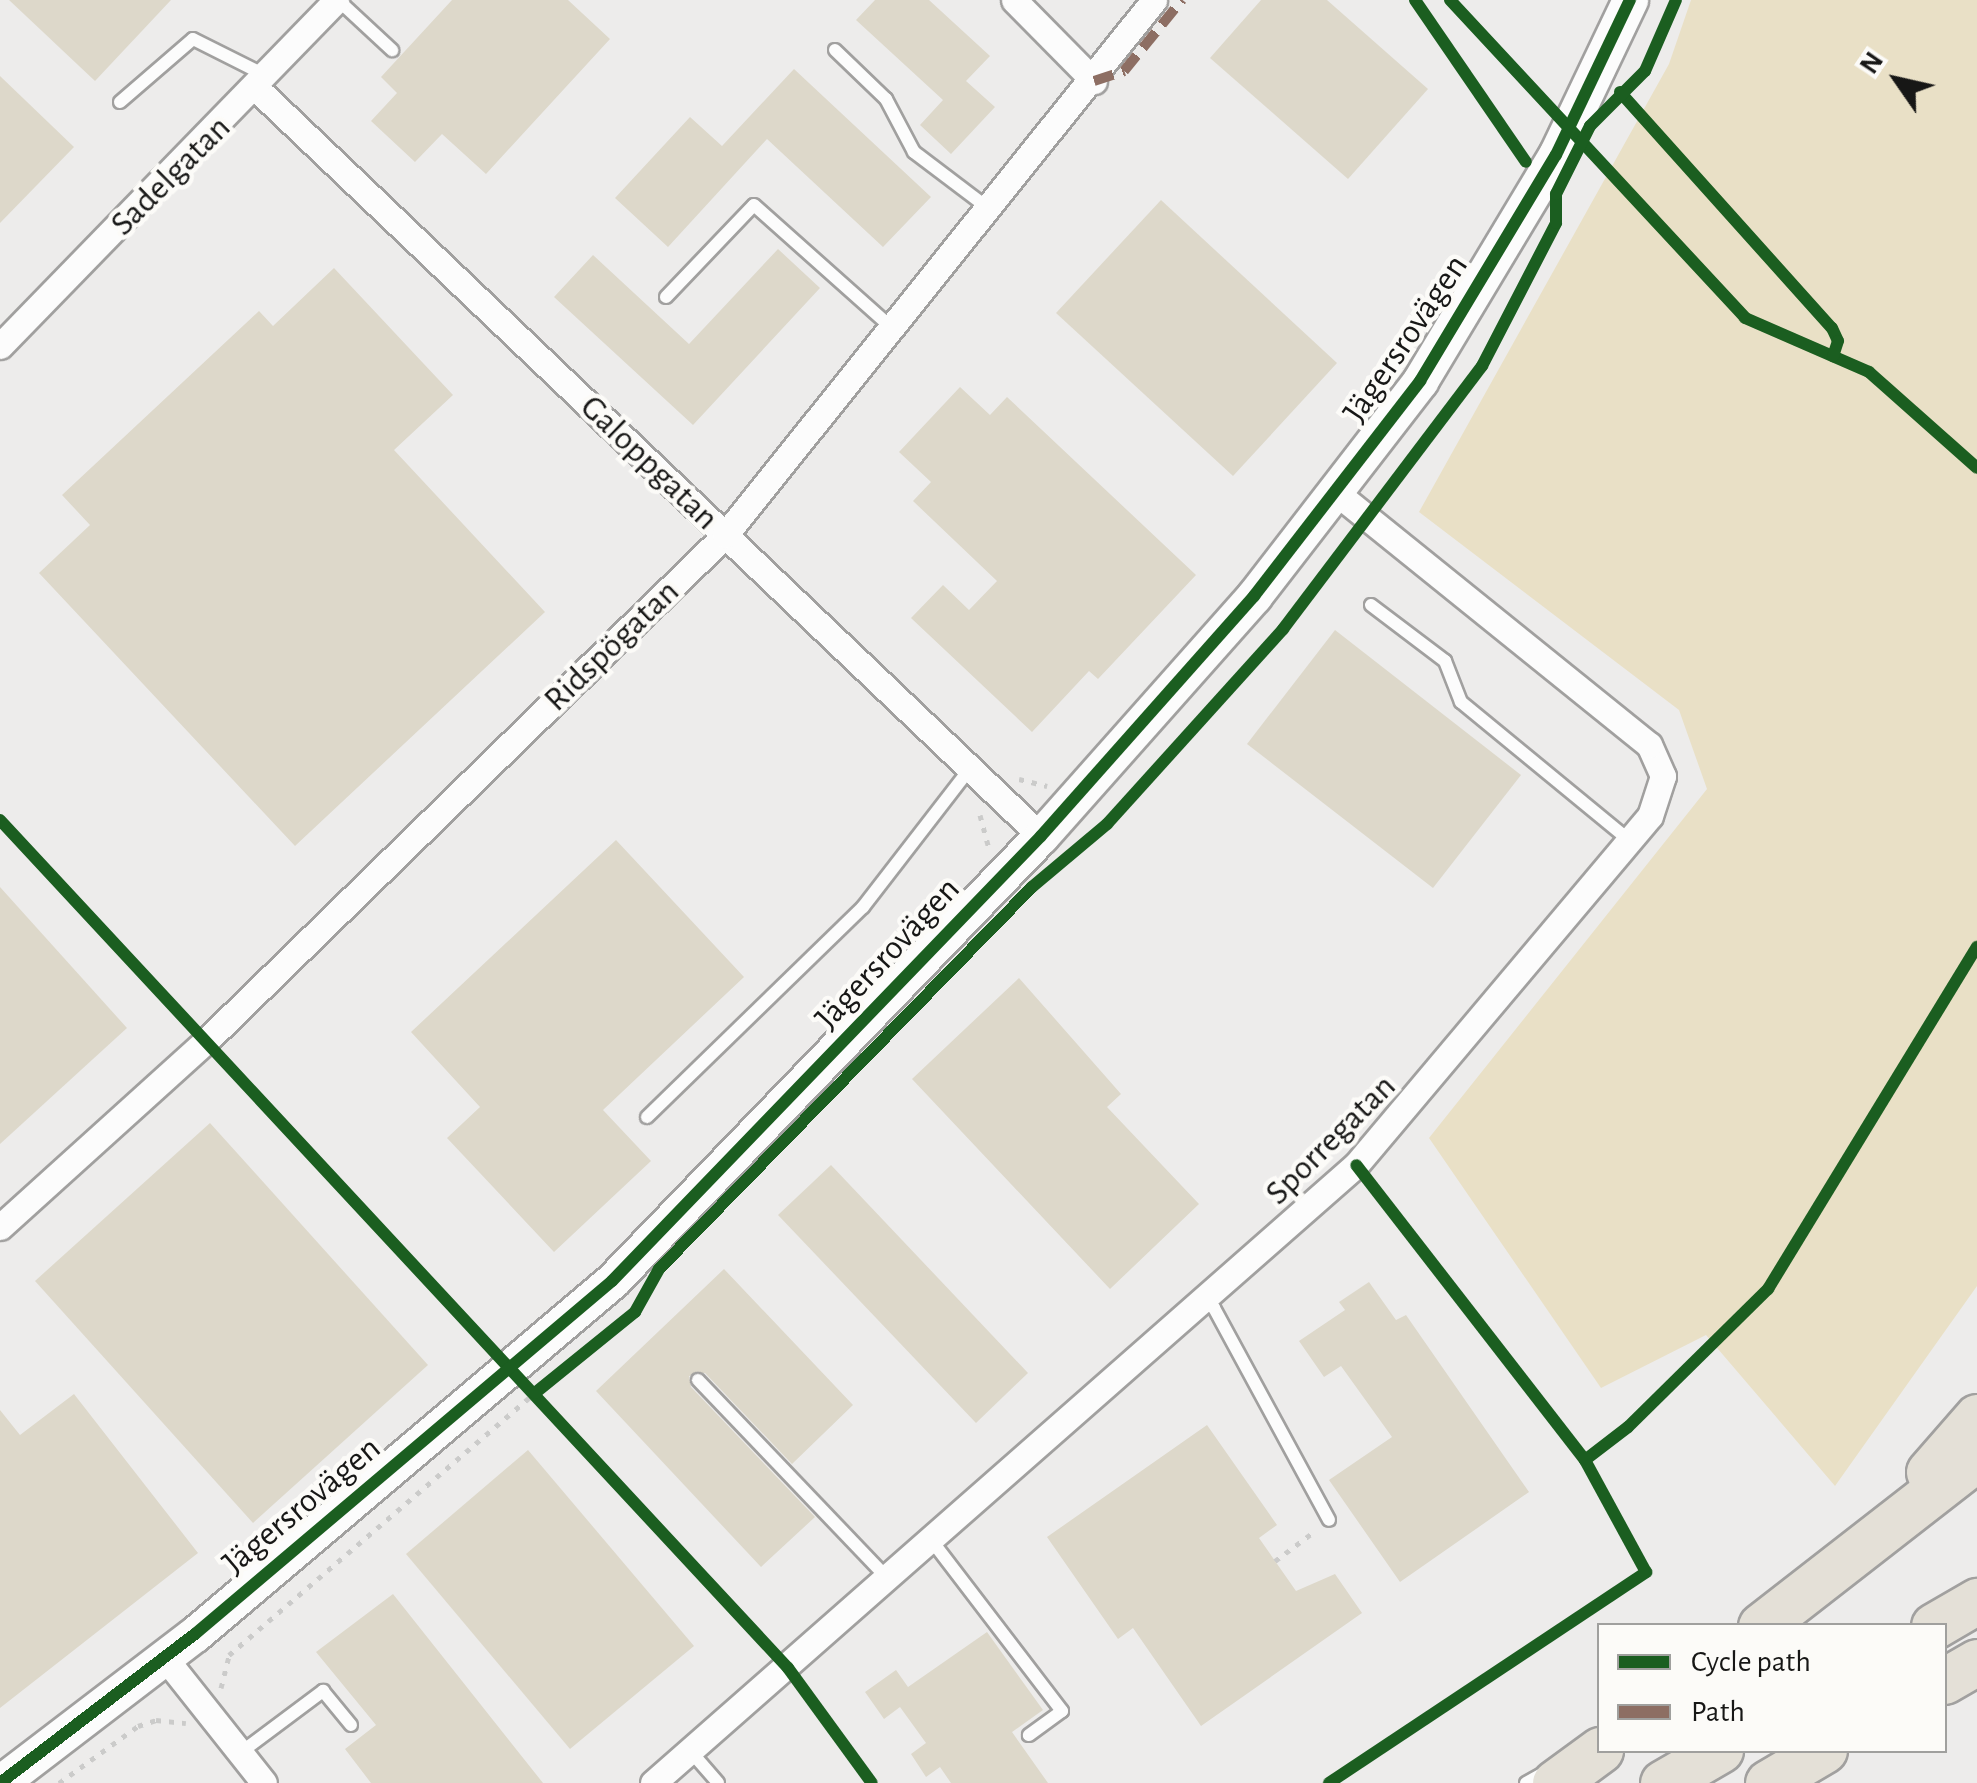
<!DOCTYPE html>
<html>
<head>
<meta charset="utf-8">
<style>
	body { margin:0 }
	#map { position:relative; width:1977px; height:1783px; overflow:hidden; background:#edeceb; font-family:"Alegreya Sans",sans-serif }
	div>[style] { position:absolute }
	.green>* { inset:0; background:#e9e0c6 }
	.building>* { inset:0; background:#ddd8ca }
	.path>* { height:5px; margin-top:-2.5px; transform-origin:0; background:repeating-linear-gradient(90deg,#cbcbca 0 5px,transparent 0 13px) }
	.roads { filter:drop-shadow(2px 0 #a1a09f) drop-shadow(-2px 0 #a1a09f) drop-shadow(0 2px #a1a09f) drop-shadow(0 -2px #a1a09f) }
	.lane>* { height:12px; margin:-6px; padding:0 6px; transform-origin:6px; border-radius:6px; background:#fcfcfc }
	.street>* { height:25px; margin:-12.5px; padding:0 12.5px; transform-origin:12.5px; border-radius:12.5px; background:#fcfcfc }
	.secondary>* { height:35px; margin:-17.5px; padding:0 17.5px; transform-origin:17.5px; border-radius:17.5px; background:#fcfcfc }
	.highway>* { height:45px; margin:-22.5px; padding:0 22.5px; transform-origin:22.5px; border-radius:22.5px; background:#e4e0d7 }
	.quiet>* { height:10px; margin-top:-5px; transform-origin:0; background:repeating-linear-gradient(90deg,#8d6e63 0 20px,transparent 0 30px) }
	.cycleway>* { height:12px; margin:-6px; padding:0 6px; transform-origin:6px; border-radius:6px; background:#1b5e20 }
	span { translate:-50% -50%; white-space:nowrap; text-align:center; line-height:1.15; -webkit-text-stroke:9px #fcfbf8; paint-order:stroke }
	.street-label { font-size:35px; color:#171716 }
	.legend { position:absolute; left:1597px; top:1623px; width:350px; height:130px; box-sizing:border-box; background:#fcfbf8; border:2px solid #a0a09e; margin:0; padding:12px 18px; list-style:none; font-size:30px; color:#171716 }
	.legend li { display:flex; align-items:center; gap:20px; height:50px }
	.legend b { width:50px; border:2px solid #a0a09e }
	.north { position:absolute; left:1847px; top:30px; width:100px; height:100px; -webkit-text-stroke:8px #fcfbf8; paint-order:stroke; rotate:304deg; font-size:28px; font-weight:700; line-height:40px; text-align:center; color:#171716 }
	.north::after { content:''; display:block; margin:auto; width:35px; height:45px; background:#171716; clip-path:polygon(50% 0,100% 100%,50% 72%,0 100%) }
</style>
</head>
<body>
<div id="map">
	<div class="green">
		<div style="clip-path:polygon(1691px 0,1977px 0,1977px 1286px,1835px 1486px,1706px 1335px,1601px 1388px,1429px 1138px,1707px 789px,1679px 710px,1419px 512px,1669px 64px)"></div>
	</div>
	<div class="building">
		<div style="clip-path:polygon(9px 0,171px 0,95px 81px)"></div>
		<div style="clip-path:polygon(452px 0,568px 0,610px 39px,486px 174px,442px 134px,415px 162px,371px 121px,397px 93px,381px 77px)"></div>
		<div style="clip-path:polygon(875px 0,929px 0,990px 56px,966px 81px,995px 107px,951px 154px,920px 125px,943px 100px,856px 20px)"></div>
		<div style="clip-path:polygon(1261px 0,1327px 0,1428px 89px,1348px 179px,1210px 58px)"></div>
		<div style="clip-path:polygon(794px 69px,931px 197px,883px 247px,767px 139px,668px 247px,615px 198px,690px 117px,722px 146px)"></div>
		<div style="clip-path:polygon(0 76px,74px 147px,0 223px)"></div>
		<div style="clip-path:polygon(1161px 200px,1337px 363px,1233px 476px,1056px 313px)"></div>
		<div style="clip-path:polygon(778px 249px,820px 288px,693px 425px,554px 297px,593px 255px,689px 344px)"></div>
		<div style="clip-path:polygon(334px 268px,453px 395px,394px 450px,545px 612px,295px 846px,39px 573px,90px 525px,62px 495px,259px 311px,273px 326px)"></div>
		<div style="clip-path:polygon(960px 387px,990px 415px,1007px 397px,1196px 575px,1098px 679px,1089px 671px,1032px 732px,911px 618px,943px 585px,969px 610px,997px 581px,913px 501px,931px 482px,899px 452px)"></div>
		<div style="clip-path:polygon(1335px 630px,1521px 775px,1433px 888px,1247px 744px)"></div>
		<div style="clip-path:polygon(616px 840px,744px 977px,603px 1110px,651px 1161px,554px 1252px,447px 1138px,480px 1107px,411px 1032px)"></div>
		<div style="clip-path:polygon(0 887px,127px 1028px,0 1144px)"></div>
		<div style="clip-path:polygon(1019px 978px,1121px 1094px,1107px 1107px,1199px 1204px,1110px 1289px,912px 1079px)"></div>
		<div style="clip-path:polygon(210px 1123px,428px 1365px,253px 1523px,35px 1281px)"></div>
		<div style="clip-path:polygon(831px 1165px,1028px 1373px,976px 1423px,778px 1215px)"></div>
		<div style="clip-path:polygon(724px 1269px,853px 1405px,792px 1464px,705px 1373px,689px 1376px,691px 1387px,815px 1517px,761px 1567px,596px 1391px)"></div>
		<div style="clip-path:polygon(1369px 1282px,1396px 1320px,1406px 1315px,1529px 1492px,1400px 1582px,1329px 1480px,1392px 1437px,1341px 1366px,1324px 1377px,1299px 1341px,1345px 1310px,1339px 1302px)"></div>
		<div style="clip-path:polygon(74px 1394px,198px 1553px,0 1708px,0 1410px,20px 1435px)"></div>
		<div style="clip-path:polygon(1207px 1425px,1277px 1525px,1259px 1538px,1296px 1591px,1335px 1574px,1362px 1613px,1201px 1726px,1133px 1628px,1118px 1639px,1047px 1537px)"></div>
		<div style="clip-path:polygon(528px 1450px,694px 1646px,570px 1749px,406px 1554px)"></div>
		<div style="clip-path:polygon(393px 1594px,543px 1783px,371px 1783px,345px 1749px,376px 1725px,316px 1652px)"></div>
		<div style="clip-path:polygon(987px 1632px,1043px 1710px,1012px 1732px,1048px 1783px,951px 1783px,940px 1767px,926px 1777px,911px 1754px,926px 1743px,900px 1707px,884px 1719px,865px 1692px,896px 1670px,908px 1687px)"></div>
	</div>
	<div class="path">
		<div style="left:1019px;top:779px;width:29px;rotate:14deg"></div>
		<div style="left:980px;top:815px;width:34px;rotate:75deg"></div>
		<div style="left:1275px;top:1561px;width:50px;rotate:-36.9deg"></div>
		<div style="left:221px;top:1688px;width:34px;rotate:-76deg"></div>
		<div style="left:229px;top:1655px;width:403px;rotate:-40.6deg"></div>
		<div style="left:59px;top:1783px;width:97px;rotate:-35.8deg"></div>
		<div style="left:138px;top:1726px;width:19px;rotate:-18deg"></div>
		<div style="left:156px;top:1720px;width:30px;rotate:6deg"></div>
	</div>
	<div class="roads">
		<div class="lane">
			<div style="left:338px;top:0;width:74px;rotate:42.8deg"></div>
			<div style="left:835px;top:50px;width:71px;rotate:43.9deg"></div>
			<div style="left:886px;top:99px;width:60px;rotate:62.2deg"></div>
			<div style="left:914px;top:152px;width:93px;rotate:37.1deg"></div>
			<div style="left:120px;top:102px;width:96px;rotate:-40.8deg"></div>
			<div style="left:193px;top:39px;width:80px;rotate:26.6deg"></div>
			<div style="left:666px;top:297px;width:127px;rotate:-46.3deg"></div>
			<div style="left:754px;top:205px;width:186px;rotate:41.7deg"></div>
			<div style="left:1371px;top:605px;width:93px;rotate:37.1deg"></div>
			<div style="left:1445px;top:661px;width:44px;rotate:68.7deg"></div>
			<div style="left:1461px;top:702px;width:219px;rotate:39.4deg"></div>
			<div style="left:647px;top:1117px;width:301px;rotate:-44.2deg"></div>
			<div style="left:863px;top:907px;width:172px;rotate:-52.3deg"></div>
			<div style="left:1203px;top:1301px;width:13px;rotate:32deg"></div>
			<div style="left:1214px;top:1308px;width:241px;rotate:61.5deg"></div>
			<div style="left:698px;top:1380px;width:275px;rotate:46.3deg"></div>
			<div style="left:932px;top:1541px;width:214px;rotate:52.6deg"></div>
			<div style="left:1062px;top:1711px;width:41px;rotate:144deg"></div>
			<div style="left:240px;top:1753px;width:104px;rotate:-36.8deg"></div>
			<div style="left:323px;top:1691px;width:44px;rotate:50.5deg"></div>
			<div style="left:693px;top:1754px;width:38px;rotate:49deg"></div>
			<div style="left:1526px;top:1783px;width:23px;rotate:-29deg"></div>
		</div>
		<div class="street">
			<div style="left:1014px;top:0;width:114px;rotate:45.4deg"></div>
			<div style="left:257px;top:89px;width:1083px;rotate:43.62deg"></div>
			<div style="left:0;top:346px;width:482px;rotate:-45.8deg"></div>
			<div style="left:0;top:1227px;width:278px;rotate:-42.1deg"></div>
			<div style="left:206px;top:1041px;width:725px;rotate:-44.27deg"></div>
			<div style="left:725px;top:535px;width:686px;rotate:-51.27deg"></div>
			<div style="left:165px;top:1658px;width:159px;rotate:51.6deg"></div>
			<div style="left:653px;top:1783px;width:936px;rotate:-41.32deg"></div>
			<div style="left:1356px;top:1165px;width:456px;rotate:-49.9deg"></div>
			<div style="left:1650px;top:816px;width:42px;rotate:-72deg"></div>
			<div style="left:1663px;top:776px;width:34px;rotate:-114deg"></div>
			<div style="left:1649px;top:745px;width:402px;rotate:-141.1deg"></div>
		</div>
		<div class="secondary">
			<div style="left:0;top:1783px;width:245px;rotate:-37.4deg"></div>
			<div style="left:195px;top:1634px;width:546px;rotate:-40.25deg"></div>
			<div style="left:612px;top:1281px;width:618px;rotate:-46.05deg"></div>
			<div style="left:1041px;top:836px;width:321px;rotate:-48.4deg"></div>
			<div style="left:1254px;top:596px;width:272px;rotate:-52.3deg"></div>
			<div style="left:1420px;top:381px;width:264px;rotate:-59deg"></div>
			<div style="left:1556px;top:155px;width:172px;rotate:-64.5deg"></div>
		</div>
		<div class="highway">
			<div style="left:1929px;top:1472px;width:73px;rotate:-48.9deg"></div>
			<div style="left:1761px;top:1626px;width:274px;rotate:-37.9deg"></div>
			<div style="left:1934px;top:1626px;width:50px;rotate:-30.2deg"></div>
			<div style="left:1944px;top:1681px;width:38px;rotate:-30deg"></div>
			<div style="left:1555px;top:1783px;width:56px;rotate:-36.3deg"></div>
			<div style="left:1663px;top:1783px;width:66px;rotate:-30.1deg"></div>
			<div style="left:1768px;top:1783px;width:65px;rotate:-30.5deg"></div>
		</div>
	</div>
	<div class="quiet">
		<div style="left:1094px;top:81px;width:32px;rotate:-18deg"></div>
		<div style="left:1124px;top:71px;width:92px;rotate:-50.8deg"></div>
	</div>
	<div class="cycleway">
		<div style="left:1415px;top:0;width:196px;rotate:55.6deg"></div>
		<div style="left:1450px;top:0;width:434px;rotate:47.1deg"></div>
		<div style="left:1745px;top:318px;width:135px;rotate:23.5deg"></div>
		<div style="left:1869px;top:372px;width:144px;rotate:41.6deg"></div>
		<div style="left:1620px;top:92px;width:317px;rotate:48.1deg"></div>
		<div style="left:1832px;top:328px;width:14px;rotate:65deg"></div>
		<div style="left:1838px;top:341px;width:16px;rotate:108deg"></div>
		<div style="left:0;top:820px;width:1158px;rotate:47.1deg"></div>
		<div style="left:788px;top:1668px;width:142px;rotate:53.9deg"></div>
		<div style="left:535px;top:1393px;width:129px;rotate:-39deg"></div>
		<div style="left:635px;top:1312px;width:49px;rotate:-60.8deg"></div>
		<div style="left:659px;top:1269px;width:534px;rotate:-45.68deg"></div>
		<div style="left:1032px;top:887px;width:98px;rotate:-40deg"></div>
		<div style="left:1107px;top:824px;width:263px;rotate:-47.9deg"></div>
		<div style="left:1283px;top:629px;width:330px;rotate:-52.9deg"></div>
		<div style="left:1482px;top:366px;width:161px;rotate:-62.6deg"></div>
		<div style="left:1556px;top:223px;width:29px;rotate:-90deg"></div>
		<div style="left:1556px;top:194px;width:76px;rotate:-63.4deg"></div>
		<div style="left:1590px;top:126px;width:78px;rotate:-45deg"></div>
		<div style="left:1645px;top:71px;width:77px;rotate:-66.4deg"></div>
		<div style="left:1585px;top:1460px;width:54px;rotate:-37.5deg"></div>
		<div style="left:1628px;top:1427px;width:197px;rotate:-44.6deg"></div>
		<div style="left:1768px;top:1289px;width:401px;rotate:-58.6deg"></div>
		<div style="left:0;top:1783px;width:245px;rotate:-37.4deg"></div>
		<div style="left:195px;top:1634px;width:546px;rotate:-40.25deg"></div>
		<div style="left:612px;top:1281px;width:618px;rotate:-46.05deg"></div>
		<div style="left:1041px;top:836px;width:321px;rotate:-48.4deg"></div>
		<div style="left:1254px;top:596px;width:272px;rotate:-52.3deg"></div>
		<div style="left:1420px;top:381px;width:264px;rotate:-59deg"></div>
		<div style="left:1556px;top:155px;width:172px;rotate:-64.5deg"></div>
		<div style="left:1329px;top:1783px;width:381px;rotate:-33.6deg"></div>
		<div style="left:1646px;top:1572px;width:128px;rotate:-118.6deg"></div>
		<div style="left:1585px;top:1460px;width:373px;rotate:-127.8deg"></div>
	</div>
	<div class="street-label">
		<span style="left:171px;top:176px;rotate:-45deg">Sadelgatan</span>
		<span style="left:1406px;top:339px;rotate:-56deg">Jägersrovägen</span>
		<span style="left:649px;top:463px;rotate:44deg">Galoppgatan</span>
		<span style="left:612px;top:646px;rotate:-44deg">Ridspögatan</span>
		<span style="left:888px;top:954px;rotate:-47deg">Jägersrovägen</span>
		<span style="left:1331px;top:1140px;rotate:-45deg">Sporregatan</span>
		<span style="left:302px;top:1506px;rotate:-40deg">Jägersrovägen</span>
	</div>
	<ul class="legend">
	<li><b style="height:12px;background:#1b5e20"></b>Cycle path</li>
	<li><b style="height:12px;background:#8d6e63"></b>Path</li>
	</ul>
	<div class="north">N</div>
</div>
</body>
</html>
